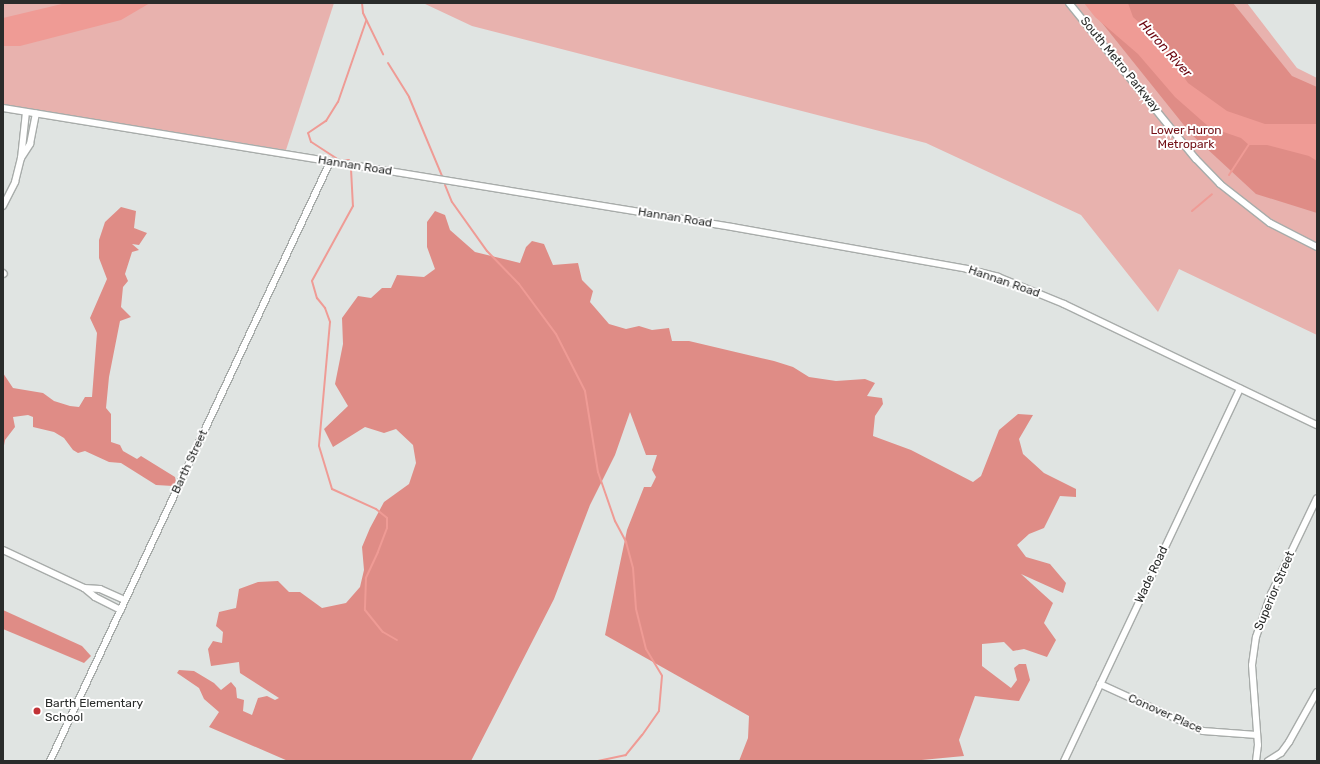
<!DOCTYPE html>
<html>
<head>
<meta charset="utf-8">
<style>
	body { margin:0 }
	#map { position:relative; width:1320px; height:764px; overflow:hidden; background:#e0e4e2; font-family:Rubik,sans-serif }
	div>[style] { position:absolute }
	.green>* { inset:0; background:#e8b2ae }
	.forest>* { inset:0; background:#df8c86 }
	.water>* { inset:0; background:#ef9b95 }
	.stream>* { height:2px; margin:-1px; padding:0 1px; transform-origin:1px; border-radius:1px; background:#ef9b95 }
	.roads { filter:drop-shadow(1px 0 #a8acaa) drop-shadow(-1px 0 #a8acaa) drop-shadow(0 1px #a8acaa) drop-shadow(0 -1px #a8acaa) }
	.minor>* { height:6px; margin:-3px; padding:0 3px; transform-origin:3px; border-radius:3px; background:#fff }
	.dots>* { width:11px; height:11px; translate:-50% -50%; box-sizing:border-box; border:2px solid #fff; border-radius:50% }
	span { translate:-50% -50%; white-space:nowrap; text-align:center; line-height:1.15; -webkit-text-stroke:4px #fff; paint-order:stroke }
	.street-label { font-size:12px; color:#2a2c2b }
	.park-label { font-size:12px; color:#731016 }
	.poi-label { font-size:12px; color:#2a2c2b }
	.left { translate:0 -50%; text-align:left }
	.water-label { font-size:13px; color:#6b040f; font-style:italic }
	.frame { position:absolute; inset:0; border:4px solid #2a2c2b; pointer-events:none }
</style>
</head>
<body>
<div id="map">
	<div class="green">
		<div style="clip-path:polygon(3px 3px,334px 3px,286px 150px,3px 105px)"></div>
		<div style="clip-path:polygon(423px 3px,1247px 3px,1297px 68px,1317px 78px,1317px 335px,1179px 269px,1158px 312px,1081px 215px,926px 143px,472px 26px)"></div>
	</div>
	<div class="forest">
		<div style="clip-path:polygon(1086px 3px,1233px 3px,1292px 76px,1317px 87px,1317px 213px,1256px 194px,1191px 134px)"></div>
		<div style="clip-path:polygon(121px 207px,136px 211px,134px 228px,147px 233px,139px 245px,132px 244px,139px 250px,132px 252px,125px 274px,128px 281px,123px 287px,121px 307px,131px 317px,120px 321px,109px 377px,106px 408px,111px 414px,111px 442px,120px 445px,123px 451px,137px 459px,141px 456px,175px 477px,176px 482px,173px 486px,156px 485px,121px 463px,109px 462px,85px 451px,78px 453px,73px 450px,64px 438px,54px 432px,33px 427px,33px 417px,28px 415px,13px 417px,15px 427px,5px 440px,3px 451px,3px 373px,13px 388px,43px 393px,54px 401px,70px 406px,79px 407px,85px 397px,92px 397px,97px 333px,90px 318px,107px 279px,99px 258px,99px 240px,105px 222px)"></div>
		<div style="clip-path:polygon(435px 211px,445px 215px,450px 230px,475px 252px,520px 263px,526px 247px,532px 241px,544px 244px,553px 265px,578px 263px,582px 280px,593px 291px,590px 302px,609px 324px,626px 329px,639px 326px,652px 330px,669px 328px,672px 341px,689px 341px,774px 361px,793px 367px,809px 377px,836px 381px,865px 379px,875px 383px,867px 396px,882px 398px,883px 404px,875px 416px,873px 436px,911px 450px,973px 482px,981px 476px,999px 430px,1018px 414px,1033px 415px,1019px 439px,1023px 454px,1044px 473px,1076px 489px,1076px 497px,1060px 496px,1044px 528px,1029px 534px,1017px 545px,1026px 557px,1050px 564px,1066px 583px,1063px 593px,1021px 574px,1053px 603px,1044px 623px,1056px 640px,1047px 657px,1024px 649px,1013px 651px,1004px 642px,982px 644px,982px 666px,1011px 688px,1017px 680px,1014px 668px,1019px 664px,1026px 664px,1030px 680px,1019px 701px,975px 696px,959px 740px,964px 756px,911px 761px,739px 761px,748px 738px,749px 716px,605px 635px,627px 530px,644px 487px,651px 487px,656px 477px,652px 470px,657px 455px,646px 455px,630px 412px,615px 455px,590px 505px,554px 599px,471px 761px,288px 761px,209px 727px,219px 712px,204px 699px,199px 688px,177px 673px,179px 670px,194px 671px,214px 683px,221px 690px,231px 682px,236px 688px,237px 698px,244px 700px,243px 711px,252px 715px,258px 698px,267px 696px,275px 700px,279px 698px,240px 673px,239px 662px,211px 666px,208px 649px,213px 641px,222px 643px,223px 632px,216px 626px,219px 612px,236px 608px,239px 589px,258px 582px,278px 581px,289px 592px,300px 592px,322px 608px,346px 603px,360px 587px,364px 570px,362px 547px,370px 528px,384px 502px,409px 484px,416px 463px,413px 445px,396px 429px,384px 433px,365px 427px,333px 447px,324px 429px,348px 406px,335px 384px,343px 344px,342px 318px,358px 296px,371px 298px,382px 288px,391px 288px,397px 275px,424px 277px,435px 269px,427px 247px,427px 222px)"></div>
		<div style="clip-path:polygon(3px 610px,82px 646px,91px 656px,84px 663px,3px 629px)"></div>
	</div>
	<div class="water">
		<div style="clip-path:polygon(66px 3px,150px 3px,121px 20px,20px 46px,3px 46px,3px 18px)"></div>
		<div style="clip-path:polygon(1084px 3px,1128px 3px,1133px 17px,1157px 39px,1188px 83px,1227px 111px,1265px 124px,1317px 124px,1317px 161px,1309px 156px,1267px 145px,1249px 145px,1241px 138px,1209px 127px,1175px 97px,1138px 54px,1095px 17px)"></div>
	</div>
	<div class="stream">
		<div style="left:362px;top:3px;width:10px;rotate:84deg"></div>
		<div style="left:363px;top:13px;width:46px;rotate:64deg"></div>
		<div style="left:388px;top:63px;width:40px;rotate:58deg"></div>
		<div style="left:409px;top:97px;width:86px;rotate:67.3deg"></div>
		<div style="left:349px;top:160px;width:10px;rotate:180deg"></div>
		<div style="left:339px;top:160px;width:33px;rotate:-147deg"></div>
		<div style="left:311px;top:142px;width:9px;rotate:-108deg"></div>
		<div style="left:308px;top:133px;width:22px;rotate:-34deg"></div>
		<div style="left:326px;top:121px;width:22px;rotate:-58deg"></div>
		<div style="left:338px;top:102px;width:86px;rotate:-70.9deg"></div>
		<div style="left:351px;top:169px;width:37px;rotate:87deg"></div>
		<div style="left:353px;top:206px;width:85px;rotate:118.7deg"></div>
		<div style="left:312px;top:281px;width:18px;rotate:74deg"></div>
		<div style="left:317px;top:298px;width:13px;rotate:51deg"></div>
		<div style="left:325px;top:308px;width:15px;rotate:70deg"></div>
		<div style="left:330px;top:322px;width:124px;rotate:95.1deg"></div>
		<div style="left:319px;top:446px;width:45px;rotate:73.2deg"></div>
		<div style="left:332px;top:489px;width:48px;rotate:24.4deg"></div>
		<div style="left:376px;top:509px;width:14px;rotate:39deg"></div>
		<div style="left:387px;top:518px;width:10px;rotate:90deg"></div>
		<div style="left:387px;top:528px;width:26px;rotate:111deg"></div>
		<div style="left:378px;top:552px;width:29px;rotate:115deg"></div>
		<div style="left:366px;top:578px;width:32px;rotate:92deg"></div>
		<div style="left:365px;top:610px;width:28px;rotate:51deg"></div>
		<div style="left:383px;top:632px;width:16px;rotate:30deg"></div>
		<div style="left:1229px;top:175px;width:37px;rotate:-57deg"></div>
		<div style="left:445px;top:185px;width:18px;rotate:68deg"></div>
		<div style="left:452px;top:202px;width:60px;rotate:54.5deg"></div>
		<div style="left:487px;top:251px;width:46px;rotate:45.9deg"></div>
		<div style="left:519px;top:284px;width:62px;rotate:53.5deg"></div>
		<div style="left:556px;top:334px;width:64px;rotate:63deg"></div>
		<div style="left:585px;top:391px;width:82px;rotate:80.9deg"></div>
		<div style="left:598px;top:472px;width:52px;rotate:70.9deg"></div>
		<div style="left:615px;top:521px;width:24px;rotate:62deg"></div>
		<div style="left:626px;top:542px;width:27px;rotate:75deg"></div>
		<div style="left:633px;top:568px;width:41px;rotate:85.8deg"></div>
		<div style="left:636px;top:609px;width:41px;rotate:76deg"></div>
		<div style="left:646px;top:649px;width:31px;rotate:59deg"></div>
		<div style="left:662px;top:676px;width:35px;rotate:95deg"></div>
		<div style="left:659px;top:711px;width:29px;rotate:125deg"></div>
		<div style="left:642px;top:735px;width:26px;rotate:129deg"></div>
		<div style="left:626px;top:755px;width:30px;rotate:168deg"></div>
		<div style="left:1192px;top:211px;width:26px;rotate:-40deg"></div>
	</div>
	<div class="roads">
		<div class="minor">
			<div style="left:1069px;top:3px;width:201px;rotate:50.9deg"></div>
			<div style="left:1196px;top:159px;width:35px;rotate:46deg"></div>
			<div style="left:1220px;top:184px;width:63px;rotate:38deg"></div>
			<div style="left:1270px;top:223px;width:53px;rotate:27.1deg"></div>
			<div style="left:3px;top:108px;width:739px;rotate:9.27deg"></div>
			<div style="left:732px;top:227px;width:239px;rotate:10.1deg"></div>
			<div style="left:967px;top:269px;width:32px;rotate:14deg"></div>
			<div style="left:998px;top:277px;width:71px;rotate:22.2deg"></div>
			<div style="left:1064px;top:304px;width:280px;rotate:25.6deg"></div>
			<div style="left:21px;top:158px;width:17px;rotate:-57deg"></div>
			<div style="left:30px;top:144px;width:31px;rotate:-79deg"></div>
			<div style="left:3px;top:206px;width:27px;rotate:-63deg"></div>
			<div style="left:15px;top:182px;width:25px;rotate:-76deg"></div>
			<div style="left:21px;top:158px;width:46px;rotate:-83.8deg"></div>
			<div style="left:3px;top:273px;width:1px;rotate:45deg"></div>
			<div style="left:3px;top:550px;width:89px;rotate:25.1deg"></div>
			<div style="left:84px;top:588px;width:14px;rotate:39deg"></div>
			<div style="left:95px;top:597px;width:29px;rotate:27deg"></div>
			<div style="left:84px;top:588px;width:16px;rotate:4deg"></div>
			<div style="left:100px;top:589px;width:27px;rotate:24deg"></div>
			<div style="left:1100px;top:684px;width:113px;rotate:24.5deg"></div>
			<div style="left:1203px;top:731px;width:54px;rotate:4.2deg"></div>
			<div style="left:50px;top:761px;width:661px;rotate:-64.95deg"></div>
			<div style="left:1064px;top:761px;width:412px;rotate:-64.7deg"></div>
			<div style="left:1256px;top:761px;width:16px;rotate:-83deg"></div>
			<div style="left:1258px;top:745px;width:80px;rotate:-94.3deg"></div>
			<div style="left:1252px;top:665px;width:28px;rotate:-82deg"></div>
			<div style="left:1256px;top:637px;width:46px;rotate:-70.8deg"></div>
			<div style="left:1271px;top:594px;width:106px;rotate:-64.4deg"></div>
			<div style="left:1268px;top:761px;width:15px;rotate:-32deg"></div>
			<div style="left:1281px;top:753px;width:14px;rotate:-54deg"></div>
			<div style="left:1289px;top:742px;width:57px;rotate:-60.8deg"></div>
		</div>
	</div>
	<div class="dots">
		<div style="left:37px;top:711px;background:#c23236"></div>
	</div>
	<div class="street-label">
		<span style="left:1120px;top:65px;rotate:51deg">South Metro Parkway</span>
		<span style="left:355px;top:166px;rotate:9deg">Hannan Road</span>
		<span style="left:675px;top:218px;rotate:9deg">Hannan Road</span>
		<span style="left:1004px;top:282px;rotate:19deg">Hannan Road</span>
		<span style="left:190px;top:462px;rotate:-65deg">Barth Street</span>
		<span style="left:1152px;top:575px;rotate:-65deg">Wade Road</span>
		<span style="left:1275px;top:591px;rotate:-67deg">Superior Street</span>
		<span style="left:1165px;top:714px;rotate:24deg">Conover Place</span>
	</div>
	<div class="park-label">
		<span style="left:1186px;top:138px">Lower Huron<br>Metropark</span>
	</div>
	<div class="poi-label">
		<span class="left" style="left:45px;top:711px">Barth Elementary<br>School</span>
	</div>
	<div class="water-label">
		<span style="left:1165px;top:49px;rotate:48deg">Huron River</span>
	</div>
	<div class="frame"></div>
</div>
</body>
</html>
